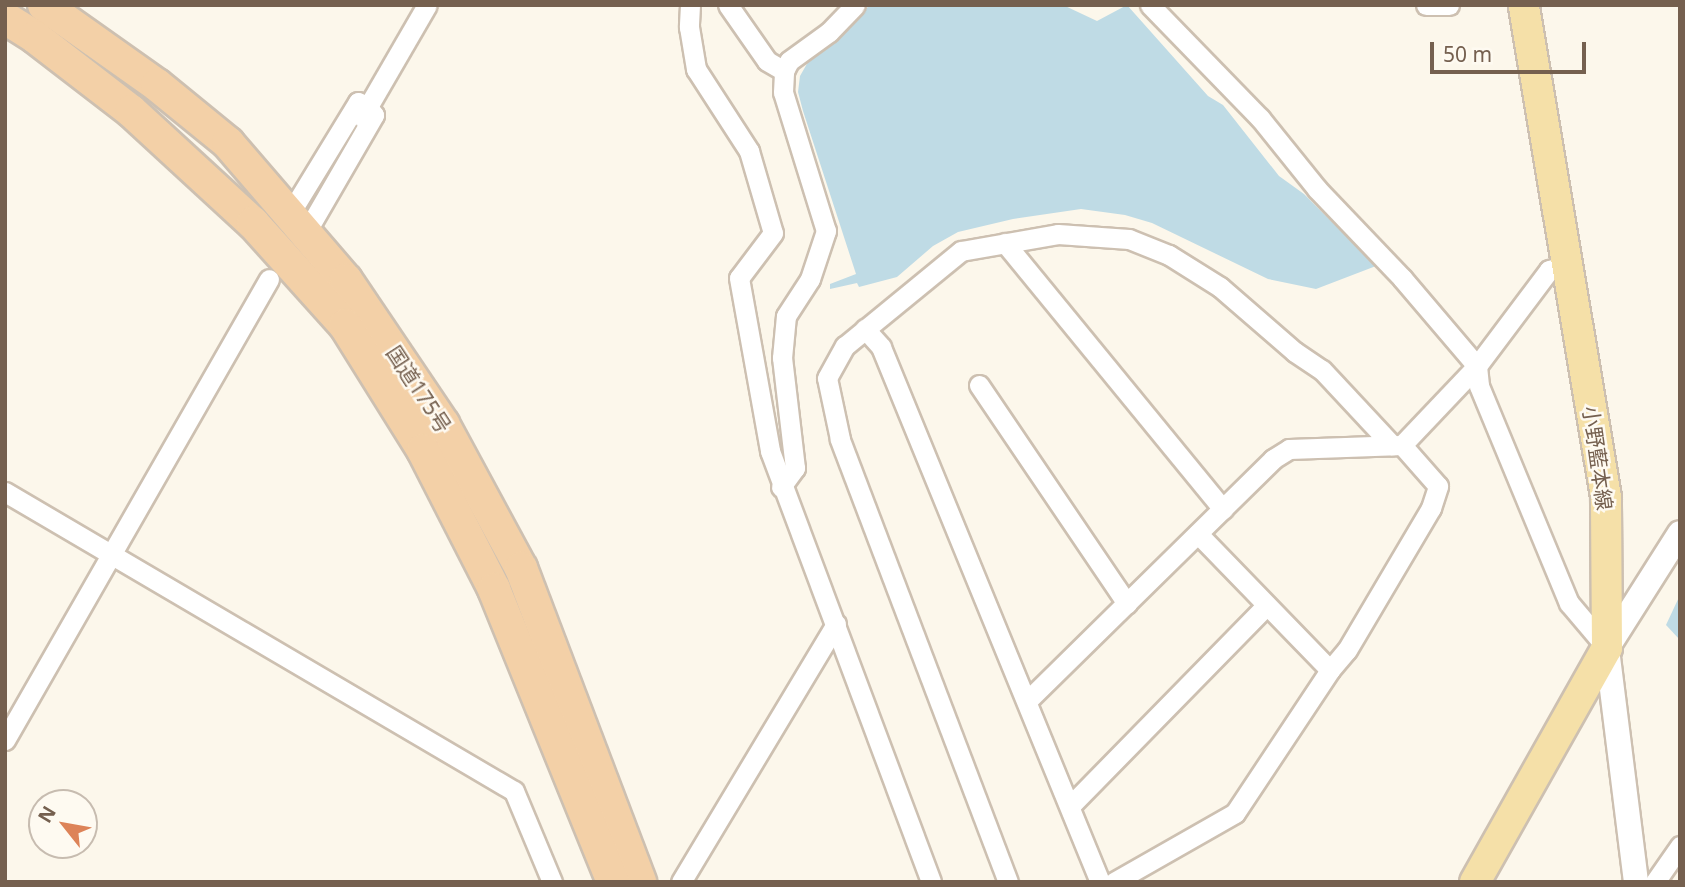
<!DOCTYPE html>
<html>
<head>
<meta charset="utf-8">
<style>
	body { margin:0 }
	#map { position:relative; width:1685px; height:887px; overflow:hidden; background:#fcf7eb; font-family:"Noto Sans","Noto Sans JP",sans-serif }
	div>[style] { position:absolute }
	.water>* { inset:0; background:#bfdbe5 }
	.roads { filter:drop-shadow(2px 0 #cdc0b1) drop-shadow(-2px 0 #cdc0b1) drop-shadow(0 2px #cdc0b1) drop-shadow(0 -2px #cdc0b1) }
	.minor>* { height:19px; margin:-9.5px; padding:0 9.5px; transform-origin:9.5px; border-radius:9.5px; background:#fff }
	.tertiary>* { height:24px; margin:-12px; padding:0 12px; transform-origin:12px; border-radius:12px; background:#fff }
	.primary>* { height:30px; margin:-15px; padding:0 15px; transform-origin:15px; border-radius:15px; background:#f5e0a8 }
	.trunk>* { height:32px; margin:-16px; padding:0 16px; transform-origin:16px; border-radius:16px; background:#f3d0a7 }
	span { translate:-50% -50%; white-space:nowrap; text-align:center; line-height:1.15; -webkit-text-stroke:5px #fefaf1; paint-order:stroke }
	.street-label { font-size:21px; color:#75604f }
	.frame { position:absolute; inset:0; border:7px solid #75604f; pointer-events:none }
	.north { position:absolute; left:28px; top:789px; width:70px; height:70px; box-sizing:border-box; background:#fefaf1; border:2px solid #c7bcb0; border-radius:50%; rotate:301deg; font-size:19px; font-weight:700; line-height:28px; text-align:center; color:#75604f }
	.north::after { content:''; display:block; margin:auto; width:24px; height:32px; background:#dd8358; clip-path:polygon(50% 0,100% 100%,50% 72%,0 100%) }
	.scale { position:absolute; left:1430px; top:42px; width:156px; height:32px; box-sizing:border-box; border:4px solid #75604f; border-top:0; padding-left:9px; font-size:21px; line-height:24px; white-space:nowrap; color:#75604f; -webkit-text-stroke:5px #fefaf1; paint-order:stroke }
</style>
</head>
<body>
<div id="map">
	<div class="water">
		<div style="clip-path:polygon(870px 5px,1063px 5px,1097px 21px,1127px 5px,1208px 96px,1223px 105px,1279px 176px,1304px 194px,1376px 266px,1316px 289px,1268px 279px,1152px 223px,1125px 215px,1081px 209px,1013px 219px,958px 232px,933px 246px,897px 277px,859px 287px,857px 283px,830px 289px,830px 284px,856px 274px,803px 111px,798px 92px,800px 76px,808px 62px)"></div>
		<div style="clip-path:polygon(1680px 595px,1680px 640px,1666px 625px)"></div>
	</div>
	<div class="roads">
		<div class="minor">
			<div style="left:690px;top:5px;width:22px;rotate:93deg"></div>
			<div style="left:689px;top:27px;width:43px;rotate:80.5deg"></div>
			<div style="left:696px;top:69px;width:98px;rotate:57.1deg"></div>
			<div style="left:749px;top:151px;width:85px;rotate:73.7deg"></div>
			<div style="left:773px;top:233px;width:56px;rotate:127.1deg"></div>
			<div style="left:739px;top:278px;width:176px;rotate:79.8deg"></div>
			<div style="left:770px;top:451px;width:460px;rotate:69.5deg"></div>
			<div style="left:728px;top:5px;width:68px;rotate:55.1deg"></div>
			<div style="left:767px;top:61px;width:20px;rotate:30deg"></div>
			<div style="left:1150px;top:5px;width:158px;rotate:45.8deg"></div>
			<div style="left:1260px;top:118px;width:91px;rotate:51.2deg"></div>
			<div style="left:1317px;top:189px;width:123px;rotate:46.3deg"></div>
			<div style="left:1402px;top:278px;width:116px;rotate:49.6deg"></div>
			<div style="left:1477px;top:366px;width:20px;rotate:84deg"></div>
			<div style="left:1479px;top:386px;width:235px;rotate:67.5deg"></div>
			<div style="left:1569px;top:603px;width:59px;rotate:49.8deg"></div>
			<div style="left:1426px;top:5px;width:23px"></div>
			<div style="left:362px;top:117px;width:129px;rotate:-59.9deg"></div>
			<div style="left:289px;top:215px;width:132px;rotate:-58.6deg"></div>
			<div style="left:358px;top:102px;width:11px;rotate:27deg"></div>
			<div style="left:368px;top:107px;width:10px;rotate:53deg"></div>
			<div style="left:374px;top:115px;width:138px;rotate:120.1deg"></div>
			<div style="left:1005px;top:243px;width:344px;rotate:50.7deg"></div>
			<div style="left:865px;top:329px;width:24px;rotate:48deg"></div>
			<div style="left:881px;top:347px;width:578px;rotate:67.74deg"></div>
			<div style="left:979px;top:385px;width:264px;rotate:55.9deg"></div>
			<div style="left:781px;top:487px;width:24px;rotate:-54deg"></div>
			<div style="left:795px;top:468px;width:111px;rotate:-96.7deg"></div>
			<div style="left:782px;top:358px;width:42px;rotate:-84.6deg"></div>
			<div style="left:786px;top:316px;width:44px;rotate:-57deg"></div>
			<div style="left:810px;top:279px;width:51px;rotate:-71.6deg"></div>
			<div style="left:826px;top:231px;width:145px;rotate:-107.2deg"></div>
			<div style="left:783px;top:92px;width:21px;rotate:-87deg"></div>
			<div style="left:784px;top:71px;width:11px;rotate:-63deg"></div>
			<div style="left:789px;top:61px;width:49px;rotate:-35.9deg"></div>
			<div style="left:829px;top:32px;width:37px;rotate:-46deg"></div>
			<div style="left:5px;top:492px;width:590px;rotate:30.43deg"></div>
			<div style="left:514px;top:791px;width:99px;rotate:67.3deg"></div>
			<div style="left:1330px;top:670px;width:26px;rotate:-50deg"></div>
			<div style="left:1347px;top:650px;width:165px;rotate:-59.4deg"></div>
			<div style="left:1431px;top:508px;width:23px;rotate:-72deg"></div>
			<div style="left:1438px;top:486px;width:55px;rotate:-131.3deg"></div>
			<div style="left:1028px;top:700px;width:344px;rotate:-44.5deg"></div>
			<div style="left:1273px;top:459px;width:19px;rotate:-32deg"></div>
			<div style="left:1289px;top:449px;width:113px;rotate:-2deg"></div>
			<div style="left:1402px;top:445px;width:109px;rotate:-46.5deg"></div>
			<div style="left:1477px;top:366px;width:120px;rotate:-53.1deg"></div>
			<div style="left:1549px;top:270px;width:21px;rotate:-14deg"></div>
			<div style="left:5px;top:740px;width:531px;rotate:-60.2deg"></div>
			<div style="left:1070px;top:806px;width:281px;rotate:-45.6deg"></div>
			<div style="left:681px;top:882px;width:301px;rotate:-59deg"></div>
			<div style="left:1008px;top:882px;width:474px;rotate:-110.8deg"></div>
			<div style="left:840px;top:439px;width:62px;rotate:-102deg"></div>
			<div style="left:827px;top:378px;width:37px;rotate:-61deg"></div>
			<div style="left:845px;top:346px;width:150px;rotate:-39.3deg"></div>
			<div style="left:961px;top:251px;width:98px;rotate:-9.9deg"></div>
			<div style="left:1058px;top:234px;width:71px;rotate:4deg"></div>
			<div style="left:1129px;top:239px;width:43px;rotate:21.8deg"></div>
			<div style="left:1169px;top:255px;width:60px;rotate:32.1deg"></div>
			<div style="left:1220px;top:287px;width:99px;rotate:40.9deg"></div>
			<div style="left:1295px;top:352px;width:32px;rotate:34deg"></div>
			<div style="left:1322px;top:370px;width:103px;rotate:47deg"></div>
			<div style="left:1114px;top:882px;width:139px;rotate:-29.7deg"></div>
			<div style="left:1235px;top:813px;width:172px;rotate:-56.4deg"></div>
			<div style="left:1330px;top:670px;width:190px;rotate:-134.1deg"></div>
			<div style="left:1655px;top:882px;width:44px;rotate:-55.2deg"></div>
		</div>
		<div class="tertiary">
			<div style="left:1636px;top:882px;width:236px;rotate:-97.1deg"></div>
			<div style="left:1607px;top:648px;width:136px;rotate:-57.6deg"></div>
		</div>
		<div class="primary">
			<div style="left:1475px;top:882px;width:269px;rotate:-60.6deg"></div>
			<div style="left:1607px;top:648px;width:151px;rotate:-90.4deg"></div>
			<div style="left:1606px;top:497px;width:499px;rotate:-99.5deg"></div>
		</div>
		<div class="trunk">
			<div style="left:44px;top:5px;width:138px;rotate:35.3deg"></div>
			<div style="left:157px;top:85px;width:92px;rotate:39.2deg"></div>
			<div style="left:228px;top:143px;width:181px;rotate:49.3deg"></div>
			<div style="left:346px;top:280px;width:174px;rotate:56deg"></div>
			<div style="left:443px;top:424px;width:164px;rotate:61.6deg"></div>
			<div style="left:521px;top:568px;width:336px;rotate:69.2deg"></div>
			<div style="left:5px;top:18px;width:36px;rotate:32deg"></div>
			<div style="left:35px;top:37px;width:121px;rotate:37.6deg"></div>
			<div style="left:131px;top:111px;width:166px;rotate:42.6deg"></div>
			<div style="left:253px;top:223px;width:137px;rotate:48deg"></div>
			<div style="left:345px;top:325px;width:147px;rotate:58deg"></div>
			<div style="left:423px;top:450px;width:156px;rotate:62.9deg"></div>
			<div style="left:494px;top:589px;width:316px;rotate:67.9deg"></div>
		</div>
	</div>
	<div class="street-label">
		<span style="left:419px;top:389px;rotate:57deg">国道175号</span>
		<span style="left:1598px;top:458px;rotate:82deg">小野藍本線</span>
	</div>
	<div class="frame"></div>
	<div class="north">N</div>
	<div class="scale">50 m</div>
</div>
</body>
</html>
